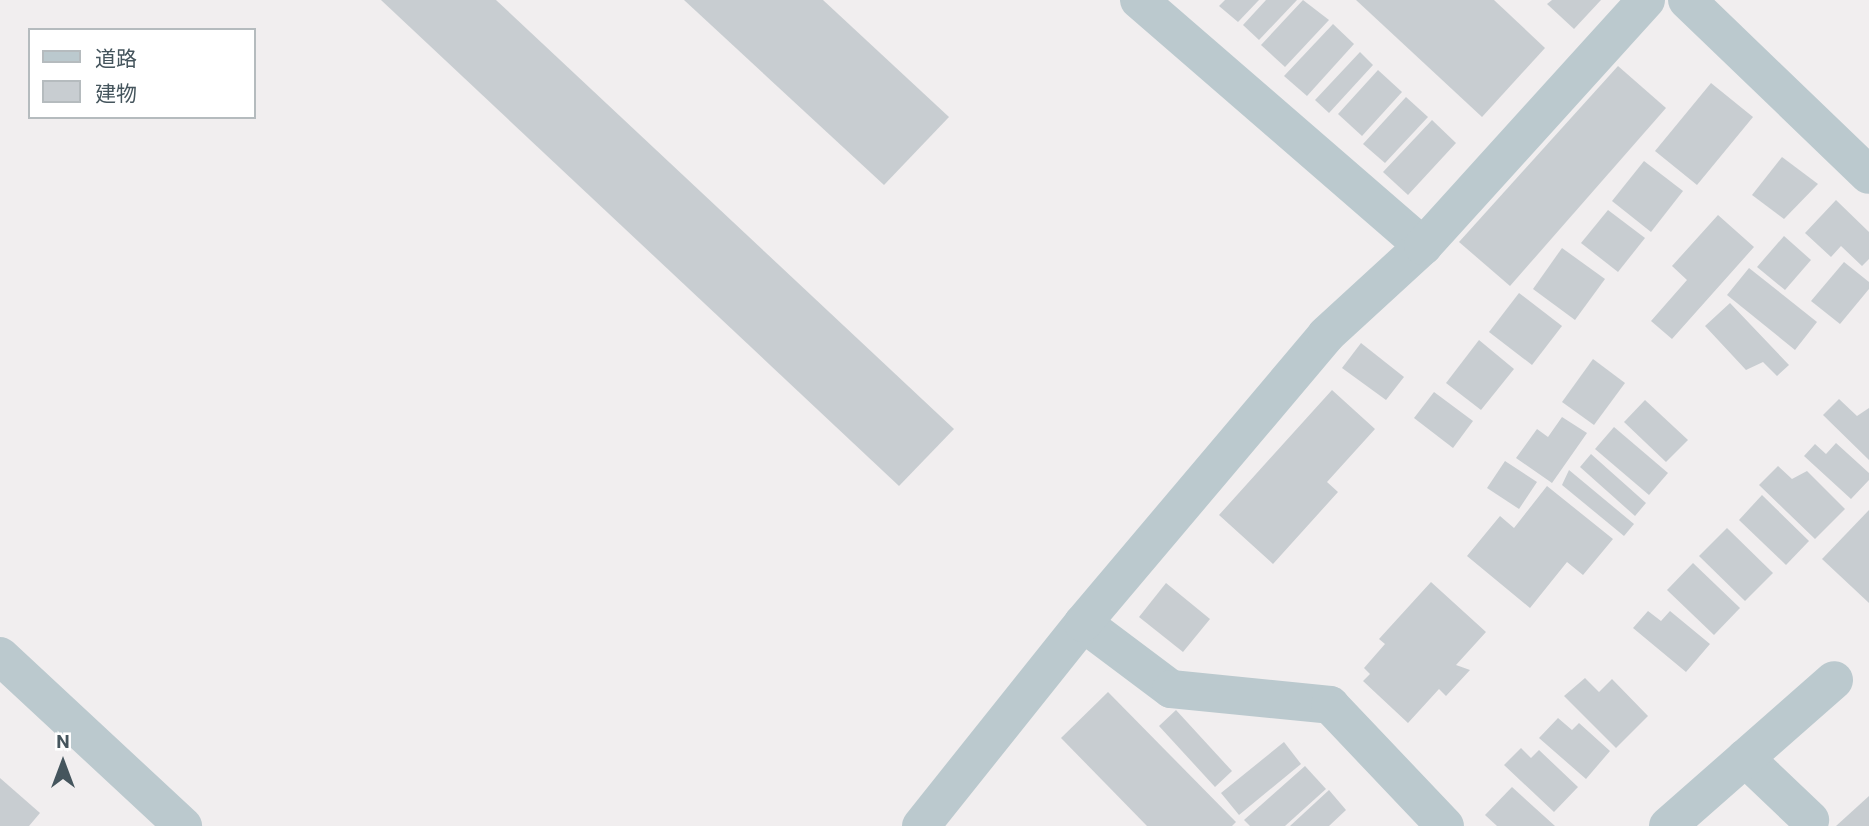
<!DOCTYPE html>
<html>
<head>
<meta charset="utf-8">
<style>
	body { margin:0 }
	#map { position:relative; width:1869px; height:826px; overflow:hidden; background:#f1eeef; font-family:Roboto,"Noto Sans JP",sans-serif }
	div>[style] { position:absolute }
	.building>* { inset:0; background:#c8cdd1 }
	.minor>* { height:38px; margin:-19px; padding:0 19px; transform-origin:19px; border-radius:19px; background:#bbc9ce }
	span { translate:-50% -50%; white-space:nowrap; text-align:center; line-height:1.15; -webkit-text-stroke:5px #fff; paint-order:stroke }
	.legend { position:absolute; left:28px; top:28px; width:228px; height:91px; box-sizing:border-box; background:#fff; border:2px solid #b5bbbe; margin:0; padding:9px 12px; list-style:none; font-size:21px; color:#45555d }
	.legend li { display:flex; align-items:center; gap:14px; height:35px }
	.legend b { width:35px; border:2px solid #b5bbbe }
	.north { position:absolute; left:28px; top:728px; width:70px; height:70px; -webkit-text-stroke:5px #fff; paint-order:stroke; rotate:0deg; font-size:19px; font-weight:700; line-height:28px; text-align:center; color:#45555d }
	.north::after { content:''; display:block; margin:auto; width:24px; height:32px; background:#45555d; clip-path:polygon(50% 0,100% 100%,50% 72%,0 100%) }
</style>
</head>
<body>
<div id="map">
	<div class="building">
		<div style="clip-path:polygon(381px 0,496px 0,954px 429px,899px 486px)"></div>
		<div style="clip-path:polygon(684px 0,823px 0,949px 117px,884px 185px)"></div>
		<div style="clip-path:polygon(1225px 0,1259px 0,1238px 22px,1219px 6px)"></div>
		<div style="clip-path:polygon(1266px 0,1297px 0,1259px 40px,1243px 25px)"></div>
		<div style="clip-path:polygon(1303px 0,1329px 20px,1285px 67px,1261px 45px)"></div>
		<div style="clip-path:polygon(1356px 0,1494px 0,1545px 48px,1482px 117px)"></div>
		<div style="clip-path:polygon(1552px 0,1601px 0,1574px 29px,1547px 4px)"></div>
		<div style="clip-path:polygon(1333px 24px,1354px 44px,1307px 96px,1284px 76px)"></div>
		<div style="clip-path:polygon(1360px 52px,1373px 65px,1329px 113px,1315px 100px)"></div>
		<div style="clip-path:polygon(1618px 66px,1666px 108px,1510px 286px,1459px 242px)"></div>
		<div style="clip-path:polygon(1378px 70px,1402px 92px,1362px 136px,1338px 114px)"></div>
		<div style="clip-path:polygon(1711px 83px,1753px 117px,1697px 185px,1655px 151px)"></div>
		<div style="clip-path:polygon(1406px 97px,1428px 117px,1385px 163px,1363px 144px)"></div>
		<div style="clip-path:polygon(1432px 120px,1456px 143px,1408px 195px,1383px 172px)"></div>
		<div style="clip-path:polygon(1782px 157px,1818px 184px,1784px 219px,1752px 195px)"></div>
		<div style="clip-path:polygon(1644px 161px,1683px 191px,1651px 232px,1612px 201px)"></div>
		<div style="clip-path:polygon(1836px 200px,1869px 232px,1869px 259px,1862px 266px,1841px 246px,1831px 257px,1805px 233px)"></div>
		<div style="clip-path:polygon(1608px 210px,1645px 238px,1618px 272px,1581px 243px)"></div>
		<div style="clip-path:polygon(1718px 215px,1754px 247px,1672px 339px,1651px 321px,1687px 280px,1672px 266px)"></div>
		<div style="clip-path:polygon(1784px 236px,1811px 260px,1785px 290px,1757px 267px)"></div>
		<div style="clip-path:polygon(1562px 248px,1605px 279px,1575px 320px,1533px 289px)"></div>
		<div style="clip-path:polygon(1844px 262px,1869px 282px,1869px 289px,1840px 324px,1811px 301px)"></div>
		<div style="clip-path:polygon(1749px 268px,1817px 322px,1795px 350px,1727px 295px)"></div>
		<div style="clip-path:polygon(1519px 293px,1562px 326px,1532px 365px,1489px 332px)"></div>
		<div style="clip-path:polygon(1730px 303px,1789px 365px,1777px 376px,1763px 362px,1746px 370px,1705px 326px)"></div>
		<div style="clip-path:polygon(1479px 340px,1514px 369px,1481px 410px,1446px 383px)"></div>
		<div style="clip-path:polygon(1361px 343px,1404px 377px,1386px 400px,1342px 368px)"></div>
		<div style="clip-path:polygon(1593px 359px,1625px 383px,1594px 425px,1562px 402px)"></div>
		<div style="clip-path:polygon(1332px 390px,1375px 429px,1327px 482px,1338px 492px,1273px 564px,1219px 515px)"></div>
		<div style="clip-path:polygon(1434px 392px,1473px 421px,1453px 448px,1414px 418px)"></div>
		<div style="clip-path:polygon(1839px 399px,1857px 416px,1869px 408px,1869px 460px,1823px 415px)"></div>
		<div style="clip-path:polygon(1645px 400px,1688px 440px,1666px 462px,1624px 422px)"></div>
		<div style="clip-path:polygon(1562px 417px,1587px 433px,1552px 483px,1516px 458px,1537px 429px,1548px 437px)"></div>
		<div style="clip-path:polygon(1614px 427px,1668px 473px,1649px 495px,1595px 449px)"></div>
		<div style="clip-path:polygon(1836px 443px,1869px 473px,1869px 480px,1851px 499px,1804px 456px,1815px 444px,1826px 454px)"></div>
		<div style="clip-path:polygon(1591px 454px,1646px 503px,1635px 516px,1580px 467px)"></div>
		<div style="clip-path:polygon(1505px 461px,1537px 482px,1519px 509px,1487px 488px)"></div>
		<div style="clip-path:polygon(1778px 466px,1792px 479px,1807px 471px,1845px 509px,1815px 539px,1759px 485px)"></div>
		<div style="clip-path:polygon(1569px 470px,1634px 524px,1624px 536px,1562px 485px)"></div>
		<div style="clip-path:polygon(1547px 486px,1613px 539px,1583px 575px,1567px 562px,1530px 608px,1467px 556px,1500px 516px,1514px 528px)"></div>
		<div style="clip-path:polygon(1762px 495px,1809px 541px,1786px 565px,1739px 520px)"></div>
		<div style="clip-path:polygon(1869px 510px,1869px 603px,1822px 559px)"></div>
		<div style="clip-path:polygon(1727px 528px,1773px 573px,1745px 601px,1699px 556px)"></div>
		<div style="clip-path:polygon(1693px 563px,1740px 608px,1714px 635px,1667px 590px)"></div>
		<div style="clip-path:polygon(1431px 582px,1486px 632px,1456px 665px,1470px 670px,1446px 696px,1439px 689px,1408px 723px,1363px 681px,1370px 674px,1364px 668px,1385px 644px,1379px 639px)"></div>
		<div style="clip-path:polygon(1166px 583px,1210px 619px,1183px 652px,1139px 617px)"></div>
		<div style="clip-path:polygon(1648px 611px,1661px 621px,1670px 611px,1710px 644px,1686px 672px,1633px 628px)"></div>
		<div style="clip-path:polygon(1585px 678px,1599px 692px,1612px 679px,1648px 716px,1616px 748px,1564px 696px)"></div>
		<div style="clip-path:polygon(1108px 692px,1236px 822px,1232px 826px,1147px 826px,1061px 738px)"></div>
		<div style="clip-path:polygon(1176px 710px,1232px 771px,1215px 787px,1159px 726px)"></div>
		<div style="clip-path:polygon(1558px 718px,1572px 730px,1579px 723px,1610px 751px,1586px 779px,1539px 738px)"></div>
		<div style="clip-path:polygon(1284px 742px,1301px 764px,1239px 815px,1221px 793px)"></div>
		<div style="clip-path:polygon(1521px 748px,1531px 758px,1539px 750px,1578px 787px,1554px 812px,1504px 765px)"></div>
		<div style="clip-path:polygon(1305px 766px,1326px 789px,1285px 826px,1250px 826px,1244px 820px)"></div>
		<div style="clip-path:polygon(0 778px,40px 813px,29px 826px,0 826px)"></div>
		<div style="clip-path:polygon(1512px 787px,1555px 826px,1497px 826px,1485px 815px)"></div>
		<div style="clip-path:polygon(1329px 790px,1346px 810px,1329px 826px,1290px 826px)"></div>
		<div style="clip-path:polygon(1869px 796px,1869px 826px,1836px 826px)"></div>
	</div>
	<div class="minor">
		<div style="left:1139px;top:0;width:376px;rotate:40.9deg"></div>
		<div style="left:1687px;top:0;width:252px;rotate:43.9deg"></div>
		<div style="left:1083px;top:623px;width:110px;rotate:36.9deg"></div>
		<div style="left:1171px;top:689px;width:160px;rotate:5.7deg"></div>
		<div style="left:1330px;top:705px;width:167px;rotate:46.5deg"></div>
		<div style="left:0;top:656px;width:250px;rotate:42.9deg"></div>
		<div style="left:1745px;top:758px;width:90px;rotate:43.6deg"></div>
		<div style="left:921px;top:826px;width:260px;rotate:-51.4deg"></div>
		<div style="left:1083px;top:623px;width:377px;rotate:-49.8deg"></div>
		<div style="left:1326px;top:335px;width:132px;rotate:-42.5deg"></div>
		<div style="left:1423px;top:246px;width:332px;rotate:-47.8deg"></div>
		<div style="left:1668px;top:826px;width:221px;rotate:-41.3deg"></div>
	</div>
	<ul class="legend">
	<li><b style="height:9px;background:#bbc9ce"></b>道路</li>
	<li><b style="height:19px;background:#c8cdd1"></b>建物</li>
	</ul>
	<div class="north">N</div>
</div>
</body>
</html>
